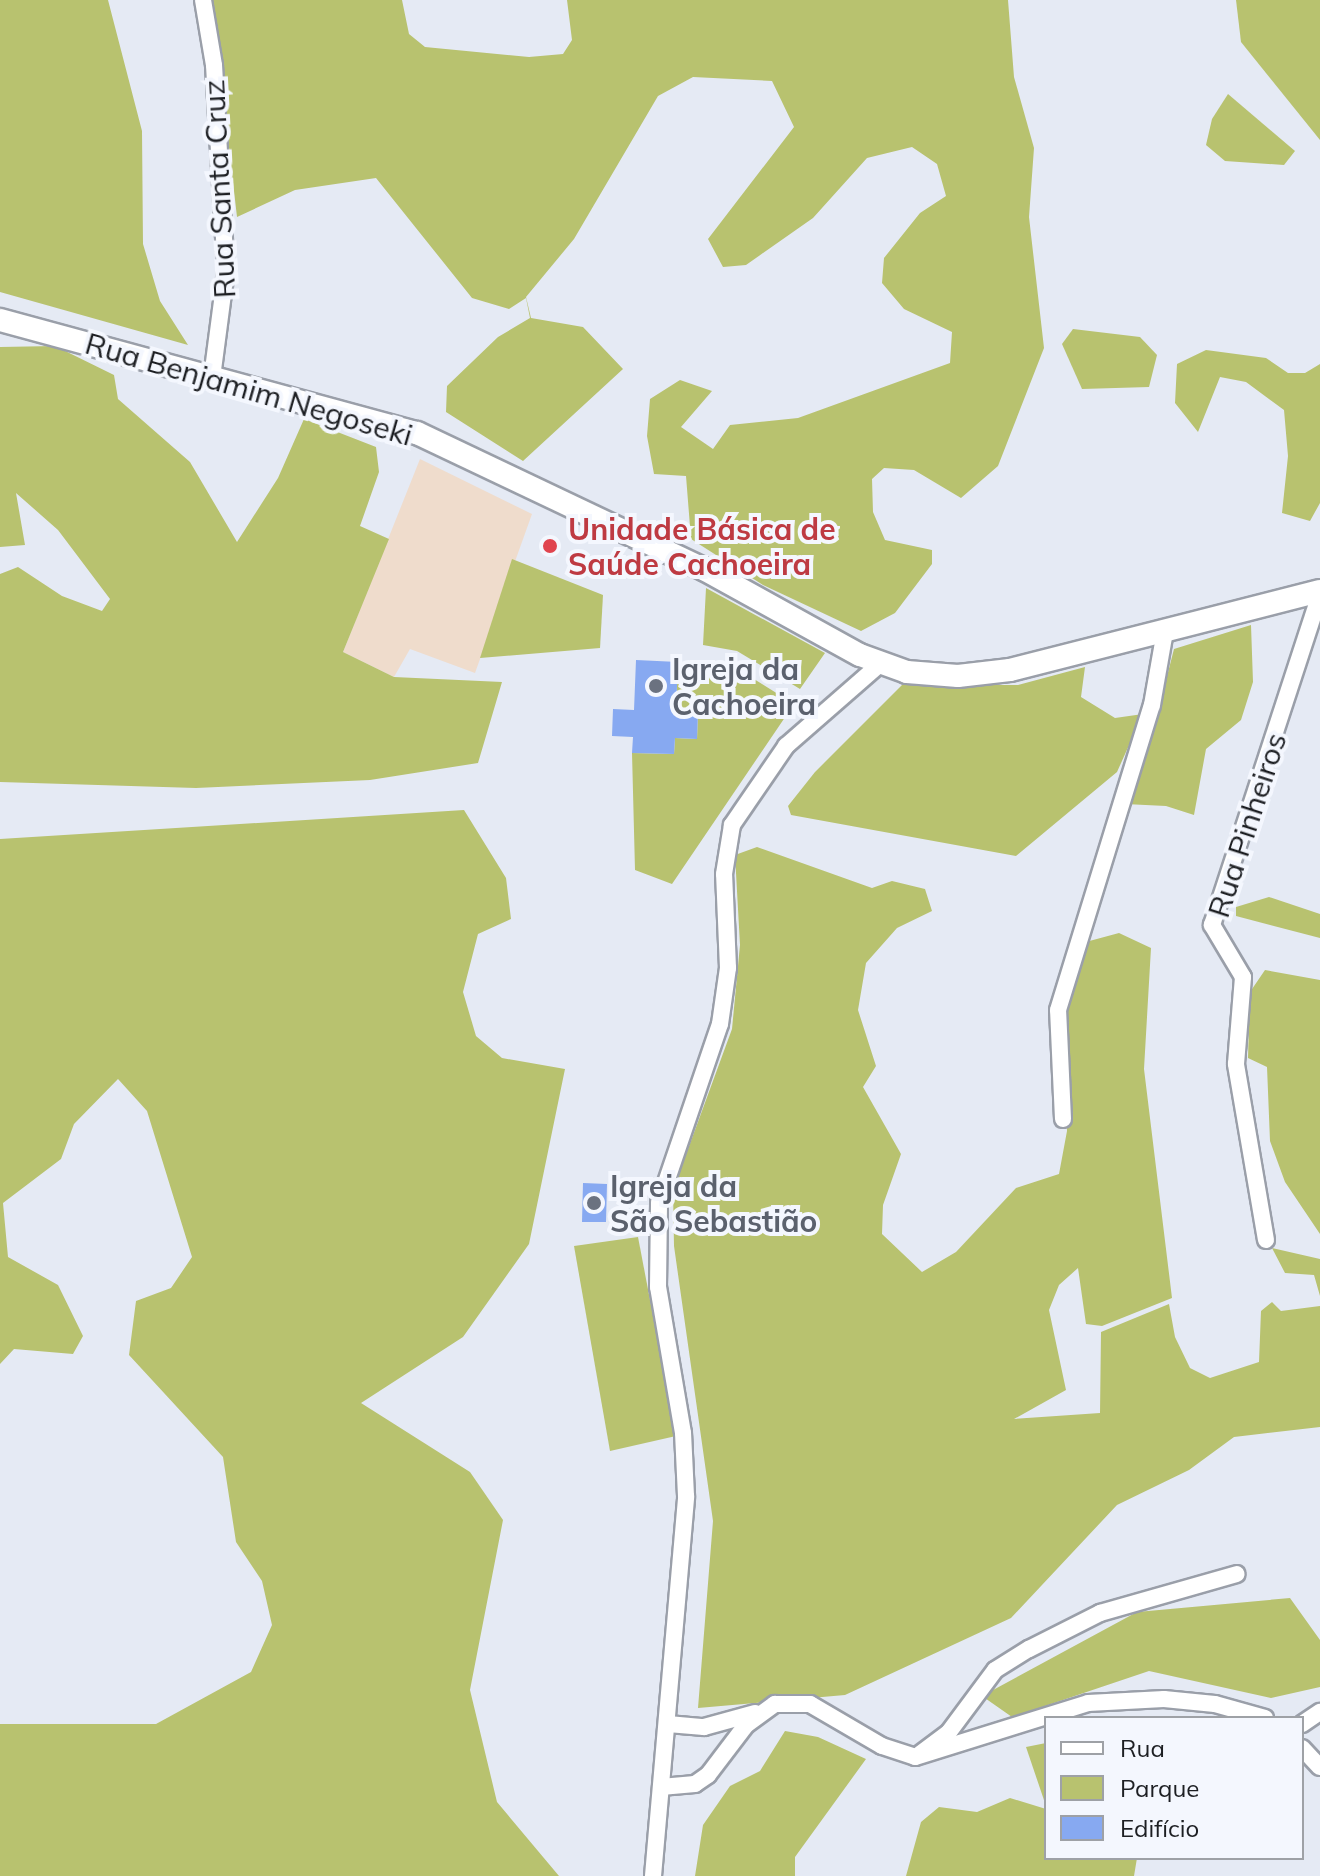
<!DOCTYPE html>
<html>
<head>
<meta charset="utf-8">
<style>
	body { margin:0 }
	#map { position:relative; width:1320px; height:1876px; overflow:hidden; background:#e5eaf4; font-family:Mulish,sans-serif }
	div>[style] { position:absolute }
	.education>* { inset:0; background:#efdccc }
	.green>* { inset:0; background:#b8c26f }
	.building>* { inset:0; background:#87a9f1 }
	.roads { filter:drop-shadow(2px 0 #9a9fa9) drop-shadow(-2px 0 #9a9fa9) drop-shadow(0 2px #9a9fa9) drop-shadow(0 -2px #9a9fa9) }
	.minor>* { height:16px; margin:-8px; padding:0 8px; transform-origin:8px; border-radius:8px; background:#fff }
	.secondary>* { height:22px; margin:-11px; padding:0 11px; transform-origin:11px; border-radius:11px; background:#fff }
	.dots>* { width:22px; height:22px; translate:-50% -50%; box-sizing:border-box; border:4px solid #f4f7fe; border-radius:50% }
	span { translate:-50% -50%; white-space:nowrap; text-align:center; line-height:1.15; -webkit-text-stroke:8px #f4f7fe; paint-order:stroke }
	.street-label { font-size:30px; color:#1d1f23 }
	.health-label { font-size:30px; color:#be3a42; font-weight:700 }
	.left { translate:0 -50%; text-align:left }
	.worship-label { font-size:30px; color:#5b616d; font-weight:700 }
	.legend { position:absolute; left:1044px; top:1716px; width:260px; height:144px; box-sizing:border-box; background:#f4f7fe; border:2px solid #9ea1a6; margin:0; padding:10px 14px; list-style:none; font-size:24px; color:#1d1f23 }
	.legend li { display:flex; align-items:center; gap:16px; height:40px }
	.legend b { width:40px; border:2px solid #9ea1a6 }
</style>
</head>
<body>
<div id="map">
	<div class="education">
		<div style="clip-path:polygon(420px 459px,532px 514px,475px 673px,410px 649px,394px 677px,343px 652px)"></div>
	</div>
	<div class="green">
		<div style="clip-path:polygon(0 0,108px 0,142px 131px,143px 244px,160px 301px,188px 345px,0 292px)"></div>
		<div style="clip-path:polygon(212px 0,402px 0,409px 34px,425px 47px,529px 57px,563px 54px,572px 40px,567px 0,1008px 0,1014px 77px,1034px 148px,1029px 217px,1044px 348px,998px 466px,961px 498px,914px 470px,884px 468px,872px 479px,873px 512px,885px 540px,932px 550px,932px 564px,895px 613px,861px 631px,763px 585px,691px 539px,686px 476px,654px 474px,647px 436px,650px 399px,680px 380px,712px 391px,681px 427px,713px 449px,730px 425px,798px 418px,950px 363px,952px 332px,904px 309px,882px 283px,884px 258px,920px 213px,946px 196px,937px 164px,912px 147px,867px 158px,813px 218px,746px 265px,723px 267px,708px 239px,794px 127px,772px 81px,693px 77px,658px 96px,574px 239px,526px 297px,531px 318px,583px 327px,623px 369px,523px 461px,446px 412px,447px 386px,498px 337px,530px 318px,526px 298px,509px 309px,472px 298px,376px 178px,295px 190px,237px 217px)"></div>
		<div style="clip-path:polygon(1236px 0,1320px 0,1320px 140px,1241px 42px)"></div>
		<div style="clip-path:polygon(1228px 94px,1295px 151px,1284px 165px,1225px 161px,1206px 145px,1212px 119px)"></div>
		<div style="clip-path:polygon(1073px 329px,1140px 337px,1157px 355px,1149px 387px,1082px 389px,1062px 344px)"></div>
		<div style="clip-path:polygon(55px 346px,114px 375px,118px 399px,190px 462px,237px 542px,278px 478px,304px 419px,376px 447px,379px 472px,360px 526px,389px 539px,343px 652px,394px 677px,502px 682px,478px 763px,370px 780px,196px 788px,0 782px,0 574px,18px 567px,62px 596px,102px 611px,110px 599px,58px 530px,16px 493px,25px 545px,0 547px,0 347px)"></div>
		<div style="clip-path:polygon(1206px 350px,1266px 358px,1288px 373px,1305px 373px,1320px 364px,1320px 503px,1310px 521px,1282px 513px,1288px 456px,1284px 410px,1246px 382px,1220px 377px,1198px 432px,1175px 403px,1177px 364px)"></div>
		<div style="clip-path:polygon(512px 559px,603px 595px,600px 648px,480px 658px)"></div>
		<div style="clip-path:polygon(706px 588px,825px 653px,800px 689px,737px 651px,703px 645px)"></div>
		<div style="clip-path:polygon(1251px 625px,1253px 682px,1241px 720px,1206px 749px,1194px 815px,1166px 806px,1125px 804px,1153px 731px,1174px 649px)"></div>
		<div style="clip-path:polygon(678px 662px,733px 666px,794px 704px,672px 884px,635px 870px,632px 753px,674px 754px,675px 738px,697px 739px,698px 712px,676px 711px)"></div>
		<div style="clip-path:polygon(1085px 667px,1081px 697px,1115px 718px,1143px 714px,1117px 772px,1016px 856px,791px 815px,788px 806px,815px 772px,902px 685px,1018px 685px)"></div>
		<div style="clip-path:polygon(464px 810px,506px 878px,511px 919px,478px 934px,463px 992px,476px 1036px,502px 1058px,565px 1069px,529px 1244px,463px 1337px,361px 1403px,470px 1472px,503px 1520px,470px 1690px,497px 1802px,559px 1876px,0 1876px,0 1724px,156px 1724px,251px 1672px,272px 1625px,262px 1581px,236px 1542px,223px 1457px,129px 1355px,136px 1301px,171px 1288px,192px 1257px,147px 1111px,118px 1079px,74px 1124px,61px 1159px,3px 1203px,8px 1257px,58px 1285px,83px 1336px,73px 1354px,14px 1349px,0 1364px,0 839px)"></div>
		<div style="clip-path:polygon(757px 847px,872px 888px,892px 881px,925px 889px,932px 911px,897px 928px,866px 963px,858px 1010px,876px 1066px,863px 1087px,901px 1154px,883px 1205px,882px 1234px,922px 1272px,956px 1252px,1016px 1188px,1059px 1174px,1067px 1131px,1063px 1028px,1082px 943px,1119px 933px,1151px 948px,1144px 1069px,1172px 1298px,1102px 1326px,1086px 1324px,1078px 1268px,1059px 1285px,1049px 1310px,1066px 1390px,1014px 1419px,1100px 1413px,1101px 1332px,1169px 1304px,1175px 1337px,1190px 1368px,1210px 1378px,1259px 1362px,1261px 1311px,1272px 1302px,1281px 1311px,1320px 1306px,1320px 1427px,1234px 1437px,1189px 1470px,1117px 1505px,1011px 1618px,845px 1695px,698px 1708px,713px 1521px,674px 1246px,673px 1190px,732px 1029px,740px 945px,735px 855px)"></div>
		<div style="clip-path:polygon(1269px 897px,1320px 914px,1320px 938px,1236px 916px,1236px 907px)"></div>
		<div style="clip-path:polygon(1265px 970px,1320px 980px,1320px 1234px,1285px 1182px,1270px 1141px,1267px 1067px,1248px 1058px,1250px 992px)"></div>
		<div style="clip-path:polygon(638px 1237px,676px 1436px,610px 1451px,574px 1246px)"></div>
		<div style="clip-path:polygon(1272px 1248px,1320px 1259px,1320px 1296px,1314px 1275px,1285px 1273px)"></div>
		<div style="clip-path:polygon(1290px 1598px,1320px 1640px,1320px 1687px,1271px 1698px,1149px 1671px,1012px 1717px,982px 1696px,1137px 1612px)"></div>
		<div style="clip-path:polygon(785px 1731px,818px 1737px,866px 1759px,795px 1857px,795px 1876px,695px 1876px,703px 1825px,730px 1786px,760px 1771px)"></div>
		<div style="clip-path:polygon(1046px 1743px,1046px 1806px,1026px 1747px)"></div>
		<div style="clip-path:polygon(1010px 1798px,1046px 1809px,1046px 1858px,1137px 1858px,1134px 1876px,906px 1876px,921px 1822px,939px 1807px,977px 1812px)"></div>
	</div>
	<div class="building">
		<div style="clip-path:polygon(636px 660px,678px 662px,676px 711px,698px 712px,697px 739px,675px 738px,674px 754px,632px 753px,633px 737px,612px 736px,613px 709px,634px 710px)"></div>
		<div style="clip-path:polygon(583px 1183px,607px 1184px,606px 1222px,582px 1222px)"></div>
	</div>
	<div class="roads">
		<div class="minor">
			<div style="left:203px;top:0;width:66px;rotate:80.4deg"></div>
			<div style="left:214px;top:65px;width:206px;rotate:86.7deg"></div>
			<div style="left:226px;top:271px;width:107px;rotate:97.5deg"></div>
			<div style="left:1063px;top:1119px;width:109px;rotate:-92.6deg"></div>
			<div style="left:1058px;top:1010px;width:319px;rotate:-72.9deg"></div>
			<div style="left:1152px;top:705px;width:75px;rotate:-80deg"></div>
			<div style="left:1266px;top:1240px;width:179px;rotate:-99.7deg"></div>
			<div style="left:1236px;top:1064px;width:87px;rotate:-85.4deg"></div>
			<div style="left:1243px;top:977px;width:61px;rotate:-120.8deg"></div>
			<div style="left:1212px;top:925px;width:347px;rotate:-71.9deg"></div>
			<div style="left:668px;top:1724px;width:36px;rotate:5deg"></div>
			<div style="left:704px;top:1727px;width:53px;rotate:-15.4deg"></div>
			<div style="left:1302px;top:1724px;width:22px;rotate:-34deg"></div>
			<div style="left:1302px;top:1748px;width:26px;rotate:47deg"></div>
			<div style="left:920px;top:1754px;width:36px;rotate:-37deg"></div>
			<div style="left:949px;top:1732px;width:77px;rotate:-53.4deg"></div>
			<div style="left:995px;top:1670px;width:40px;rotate:-32deg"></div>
			<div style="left:1029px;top:1649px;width:80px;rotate:-26.9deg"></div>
			<div style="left:1100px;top:1613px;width:142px;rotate:-15.9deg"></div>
			<div style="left:661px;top:1787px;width:34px;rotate:-5deg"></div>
			<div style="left:695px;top:1784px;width:16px;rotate:-35deg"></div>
			<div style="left:708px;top:1775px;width:63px;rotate:-52.8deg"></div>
			<div style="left:746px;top:1725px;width:36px;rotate:-36deg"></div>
			<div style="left:775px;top:1704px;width:35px"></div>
			<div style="left:810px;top:1704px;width:83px;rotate:30.3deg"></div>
			<div style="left:882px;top:1746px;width:35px;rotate:18deg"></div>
			<div style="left:915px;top:1757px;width:181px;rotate:-17.3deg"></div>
			<div style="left:1088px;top:1703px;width:76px;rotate:-3deg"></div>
			<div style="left:1164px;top:1699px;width:51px;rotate:5.6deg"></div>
			<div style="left:1215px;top:1704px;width:52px;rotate:15.6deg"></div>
			<div style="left:653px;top:1876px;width:381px;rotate:-85deg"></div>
			<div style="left:686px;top:1496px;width:63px;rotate:-92.7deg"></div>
			<div style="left:683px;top:1433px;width:148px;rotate:-99.7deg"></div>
			<div style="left:658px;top:1287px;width:84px;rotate:-89.3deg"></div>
			<div style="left:659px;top:1203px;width:189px;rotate:-71.2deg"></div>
			<div style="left:720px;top:1024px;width:57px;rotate:-81.9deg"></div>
			<div style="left:728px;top:968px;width:94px;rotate:-92.4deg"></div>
			<div style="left:724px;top:874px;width:50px;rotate:-80.7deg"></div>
			<div style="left:732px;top:825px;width:96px;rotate:-55.6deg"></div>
			<div style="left:786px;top:746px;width:125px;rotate:-41.1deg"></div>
		</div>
		<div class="secondary">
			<div style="left:0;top:320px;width:432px;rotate:15.2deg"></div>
			<div style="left:417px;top:433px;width:318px;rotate:25.4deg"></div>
			<div style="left:704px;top:569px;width:178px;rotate:28.9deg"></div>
			<div style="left:860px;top:655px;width:50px;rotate:19.9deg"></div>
			<div style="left:907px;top:672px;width:51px;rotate:4.5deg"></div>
			<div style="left:958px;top:676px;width:52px;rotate:-6.6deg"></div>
			<div style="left:1010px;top:670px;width:320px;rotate:-14.3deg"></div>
		</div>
	</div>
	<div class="dots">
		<div style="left:550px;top:546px;background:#e0444e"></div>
		<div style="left:656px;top:686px;background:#6b7280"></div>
		<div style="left:594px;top:1203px;background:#6b7280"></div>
	</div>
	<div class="street-label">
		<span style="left:219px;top:189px;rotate:-93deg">Rua Santa Cruz</span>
		<span style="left:249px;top:389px;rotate:16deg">Rua Benjamim Negoseki</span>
		<span style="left:1247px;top:825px;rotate:-72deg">Rua Pinheiros</span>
	</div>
	<div class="health-label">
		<span class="left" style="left:568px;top:546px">Unidade Básica de<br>Saúde Cachoeira</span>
	</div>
	<div class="worship-label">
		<span class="left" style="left:672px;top:686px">Igreja da<br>Cachoeira</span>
		<span class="left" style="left:610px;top:1203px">Igreja da<br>São Sebastião</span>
	</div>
	<ul class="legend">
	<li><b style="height:10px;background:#fff"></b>Rua</li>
	<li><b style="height:22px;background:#b8c26f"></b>Parque</li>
	<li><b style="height:22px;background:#87a9f1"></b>Edifício</li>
	</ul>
</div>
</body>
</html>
